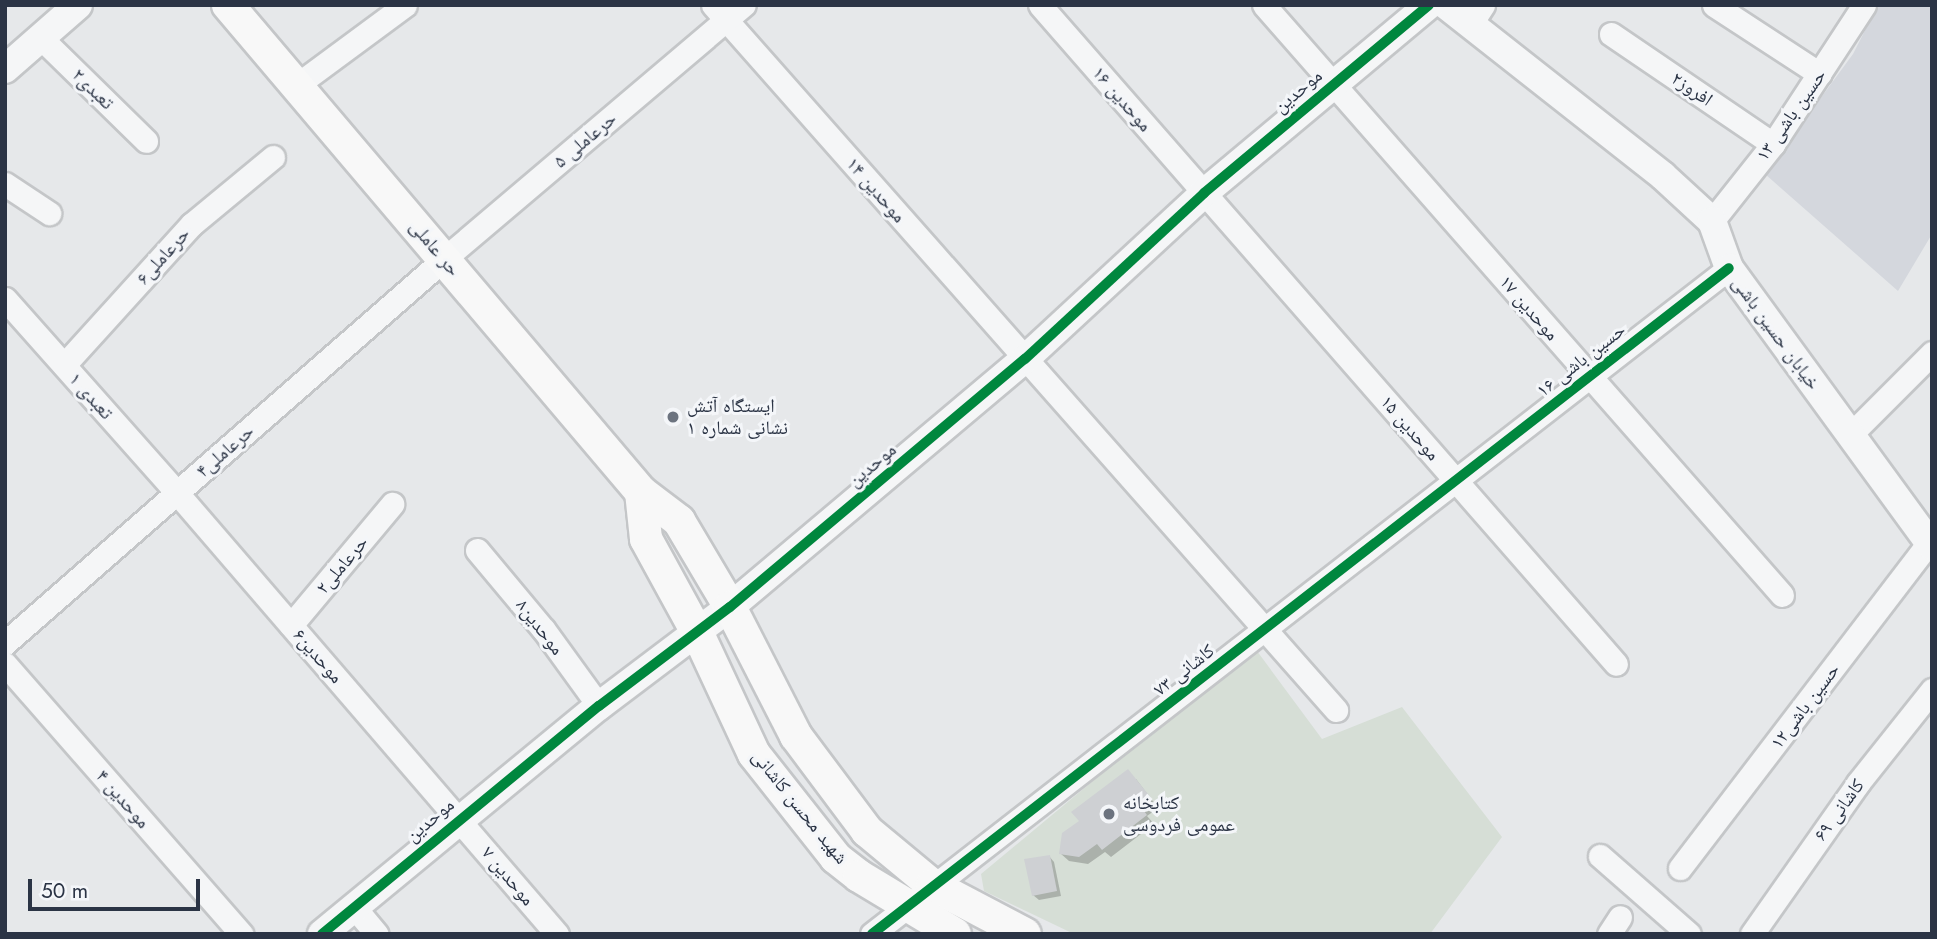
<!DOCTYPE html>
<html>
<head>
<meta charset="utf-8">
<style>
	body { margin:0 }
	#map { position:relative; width:1937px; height:939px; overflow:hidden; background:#e6e8ea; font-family:Jost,"Noto Naskh Arabic",sans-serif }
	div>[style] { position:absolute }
	.built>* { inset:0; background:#d4d7dd }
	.green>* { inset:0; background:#d6ded6 }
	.shadow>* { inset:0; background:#0003 }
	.building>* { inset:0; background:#ced0d3 }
	.roads { filter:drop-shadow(2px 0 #c4c6c8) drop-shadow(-2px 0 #c4c6c8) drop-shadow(0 2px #c4c6c8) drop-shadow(0 -2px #c4c6c8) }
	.minor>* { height:23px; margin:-11.5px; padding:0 11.5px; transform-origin:11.5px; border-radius:11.5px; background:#f5f6f7 }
	.tertiary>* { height:28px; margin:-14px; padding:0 14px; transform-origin:14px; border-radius:14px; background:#f5f6f7 }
	.secondary>* { height:32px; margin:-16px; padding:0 16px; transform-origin:16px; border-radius:16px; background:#f8f8f8 }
	.cycleway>* { height:10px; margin:-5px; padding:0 5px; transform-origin:5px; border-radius:5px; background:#00873e }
	.dots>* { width:19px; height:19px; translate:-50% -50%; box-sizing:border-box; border:4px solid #f4f6f9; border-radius:50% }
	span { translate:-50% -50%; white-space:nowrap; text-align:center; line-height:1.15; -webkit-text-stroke:6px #f4f6f9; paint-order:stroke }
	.street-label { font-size:19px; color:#2b3445 }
	.poi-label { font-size:19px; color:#2b3445 }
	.left { translate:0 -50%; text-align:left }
	.frame { position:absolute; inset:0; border:7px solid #2b3445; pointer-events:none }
	.scale { position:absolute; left:28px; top:879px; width:172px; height:32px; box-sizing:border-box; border:4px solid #2b3445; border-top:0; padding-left:9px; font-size:21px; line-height:24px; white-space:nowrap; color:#2b3445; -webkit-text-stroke:5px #f4f6f9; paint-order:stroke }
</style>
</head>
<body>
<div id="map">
	<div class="built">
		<div style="clip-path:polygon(1878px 5px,1932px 5px,1932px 234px,1898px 291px,1765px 174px,1853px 54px)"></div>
	</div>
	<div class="green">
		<div style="clip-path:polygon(1254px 647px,1322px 739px,1402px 707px,1502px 837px,1430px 934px,1074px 934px,984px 891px,981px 874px)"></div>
	</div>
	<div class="shadow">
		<div style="clip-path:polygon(1136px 779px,1158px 808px,1147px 816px,1154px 824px,1111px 857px,1105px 852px,1088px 864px,1069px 861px,1060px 853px)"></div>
		<div style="clip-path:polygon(1049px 856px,1054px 862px,1061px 896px,1039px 900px,1033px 895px)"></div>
	</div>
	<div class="building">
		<div style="clip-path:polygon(1128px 769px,1152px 799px,1141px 807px,1147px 815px,1102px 850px,1097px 844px,1079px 857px,1059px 854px,1062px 833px,1079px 821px,1071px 812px)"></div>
		<div style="clip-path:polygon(1050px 855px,1057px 891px,1032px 896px,1024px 859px)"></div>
	</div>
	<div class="roads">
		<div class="minor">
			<div style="left:713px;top:5px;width:941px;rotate:48.53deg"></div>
			<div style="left:1040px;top:5px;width:875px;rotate:48.84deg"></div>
			<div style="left:1264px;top:5px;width:785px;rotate:48.72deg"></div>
			<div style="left:1714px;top:5px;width:126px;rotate:33.1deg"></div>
			<div style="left:1470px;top:25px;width:24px;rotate:-57deg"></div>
			<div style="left:1611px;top:34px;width:196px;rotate:34.2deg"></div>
			<div style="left:41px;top:38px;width:147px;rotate:44.4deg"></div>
			<div style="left:297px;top:85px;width:134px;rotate:-36.5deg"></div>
			<div style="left:5px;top:184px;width:53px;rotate:33.4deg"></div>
			<div style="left:1712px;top:221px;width:98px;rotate:-51.6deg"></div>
			<div style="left:1773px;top:144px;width:166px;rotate:-56.8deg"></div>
			<div style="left:5px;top:299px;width:259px;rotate:48.4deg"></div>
			<div style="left:177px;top:493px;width:582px;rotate:49.25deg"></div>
			<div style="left:64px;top:365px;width:190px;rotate:-47.8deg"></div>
			<div style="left:192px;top:224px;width:105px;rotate:-39.6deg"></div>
			<div style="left:1850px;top:435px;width:116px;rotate:-45deg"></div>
			<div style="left:477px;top:550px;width:104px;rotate:50.1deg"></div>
			<div style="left:544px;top:630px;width:94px;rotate:54.1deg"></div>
			<div style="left:291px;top:625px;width:158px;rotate:-50.1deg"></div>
			<div style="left:5px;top:643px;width:583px;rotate:-41.18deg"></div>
			<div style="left:444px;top:259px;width:393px;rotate:-40.3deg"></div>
			<div style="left:5px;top:664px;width:359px;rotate:48.8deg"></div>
			<div style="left:1600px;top:856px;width:118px;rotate:41.2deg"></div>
			<div style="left:1680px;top:868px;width:415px;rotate:-52.6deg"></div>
			<div style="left:354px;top:907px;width:35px;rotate:50deg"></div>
			<div style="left:872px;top:934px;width:1085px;rotate:-37.85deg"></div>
			<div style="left:1609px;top:934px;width:20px;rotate:-57deg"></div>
			<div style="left:1752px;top:934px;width:184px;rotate:-54.9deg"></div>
			<div style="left:1858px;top:783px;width:119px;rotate:-51.5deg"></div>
		</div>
		<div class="tertiary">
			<div style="left:1446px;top:5px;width:276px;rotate:38.2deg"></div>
			<div style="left:1663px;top:176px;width:67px;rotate:42.6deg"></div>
			<div style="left:1712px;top:221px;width:50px;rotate:70.1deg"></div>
			<div style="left:1729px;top:268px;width:344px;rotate:53.9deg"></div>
			<div style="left:5px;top:69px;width:97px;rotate:-41.2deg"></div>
			<div style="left:322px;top:934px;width:359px;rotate:-39.5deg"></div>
			<div style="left:599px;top:706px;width:164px;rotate:-37.1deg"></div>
			<div style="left:730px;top:607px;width:385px;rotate:-40.1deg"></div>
			<div style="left:1025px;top:359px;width:244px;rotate:-42.8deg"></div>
			<div style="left:1204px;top:193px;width:293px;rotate:-39.9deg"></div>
		</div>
		<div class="secondary">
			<div style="left:228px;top:5px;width:639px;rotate:49.7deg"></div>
			<div style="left:641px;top:492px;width:48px;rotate:37.3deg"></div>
			<div style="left:679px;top:521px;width:100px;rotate:59.3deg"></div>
			<div style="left:730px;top:607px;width:145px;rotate:62.9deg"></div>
			<div style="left:796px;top:736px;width:119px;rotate:53.2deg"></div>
			<div style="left:867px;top:831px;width:85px;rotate:39.7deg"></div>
			<div style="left:932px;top:885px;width:105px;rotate:27.8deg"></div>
			<div style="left:641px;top:492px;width:47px;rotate:83.9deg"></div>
			<div style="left:646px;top:539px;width:108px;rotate:61.3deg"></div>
			<div style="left:698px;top:634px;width:132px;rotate:65deg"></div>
			<div style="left:754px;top:754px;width:132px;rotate:51.7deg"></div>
			<div style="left:836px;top:858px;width:29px;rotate:38deg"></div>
			<div style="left:859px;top:876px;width:112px;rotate:31.1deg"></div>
		</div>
	</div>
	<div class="cycleway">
		<div style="left:322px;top:934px;width:359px;rotate:-39.5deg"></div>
		<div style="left:599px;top:706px;width:164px;rotate:-37.1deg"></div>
		<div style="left:730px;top:607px;width:385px;rotate:-40.1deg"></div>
		<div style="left:1025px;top:359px;width:244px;rotate:-42.8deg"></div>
		<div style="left:1204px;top:193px;width:293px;rotate:-39.9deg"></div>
		<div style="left:872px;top:934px;width:1085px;rotate:-37.85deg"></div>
	</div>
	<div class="dots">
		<div style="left:673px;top:417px;background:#6c737f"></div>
		<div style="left:1109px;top:814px;background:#6c737f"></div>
	</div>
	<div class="street-label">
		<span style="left:93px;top:89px;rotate:44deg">تعبدی۲</span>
		<span style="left:1692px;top:89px;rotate:34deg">افروز۲</span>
		<span style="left:1298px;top:91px;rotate:-40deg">موحدین</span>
		<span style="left:1122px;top:99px;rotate:49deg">موحدین ۱۶</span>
		<span style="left:1791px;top:115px;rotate:-55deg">حسین باشی ۱۳</span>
		<span style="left:585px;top:140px;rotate:-40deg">حرعاملی ۵</span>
		<span style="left:876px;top:190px;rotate:49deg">موحدین ۱۴</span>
		<span style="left:435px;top:248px;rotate:50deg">حر عاملی</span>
		<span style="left:163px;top:256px;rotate:-48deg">حرعاملی۶</span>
		<span style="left:1529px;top:308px;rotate:49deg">موحدین ۱۷</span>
		<span style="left:1776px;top:333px;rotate:54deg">خیابان حسین باشی</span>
		<span style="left:1581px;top:360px;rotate:-38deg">حسین باشی ۱۶</span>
		<span style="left:91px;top:396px;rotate:48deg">تعبدی ۱</span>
		<span style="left:1410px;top:428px;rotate:49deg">موحدین ۱۵</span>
		<span style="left:225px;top:451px;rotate:-41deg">حرعاملی۴</span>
		<span style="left:872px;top:465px;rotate:-40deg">موحدین</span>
		<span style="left:342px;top:565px;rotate:-50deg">حرعاملی۲</span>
		<span style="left:540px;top:627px;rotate:52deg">موحدین۸</span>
		<span style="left:318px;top:656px;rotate:49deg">موحدین۶</span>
		<span style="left:1184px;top:670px;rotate:-38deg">کاشانی ۷۳</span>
		<span style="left:1805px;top:706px;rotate:-53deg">حسین باشی۱۲</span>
		<span style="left:123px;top:799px;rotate:49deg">موحدین ۴</span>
		<span style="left:800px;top:807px;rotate:51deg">شهید محسن کاشانی</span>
		<span style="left:1839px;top:810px;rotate:-54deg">کاشانی ۶۹</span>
		<span style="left:430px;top:820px;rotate:-40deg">موحدین</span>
		<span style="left:508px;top:876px;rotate:50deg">موحدین ۷</span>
	</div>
	<div class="poi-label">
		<span class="left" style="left:687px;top:417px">ایستگاه آتش<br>نشانی شماره ۱</span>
		<span class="left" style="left:1123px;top:814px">کتابخانه<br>عمومی فردوسی</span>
	</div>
	<div class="frame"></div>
	<div class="scale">50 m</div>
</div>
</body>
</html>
